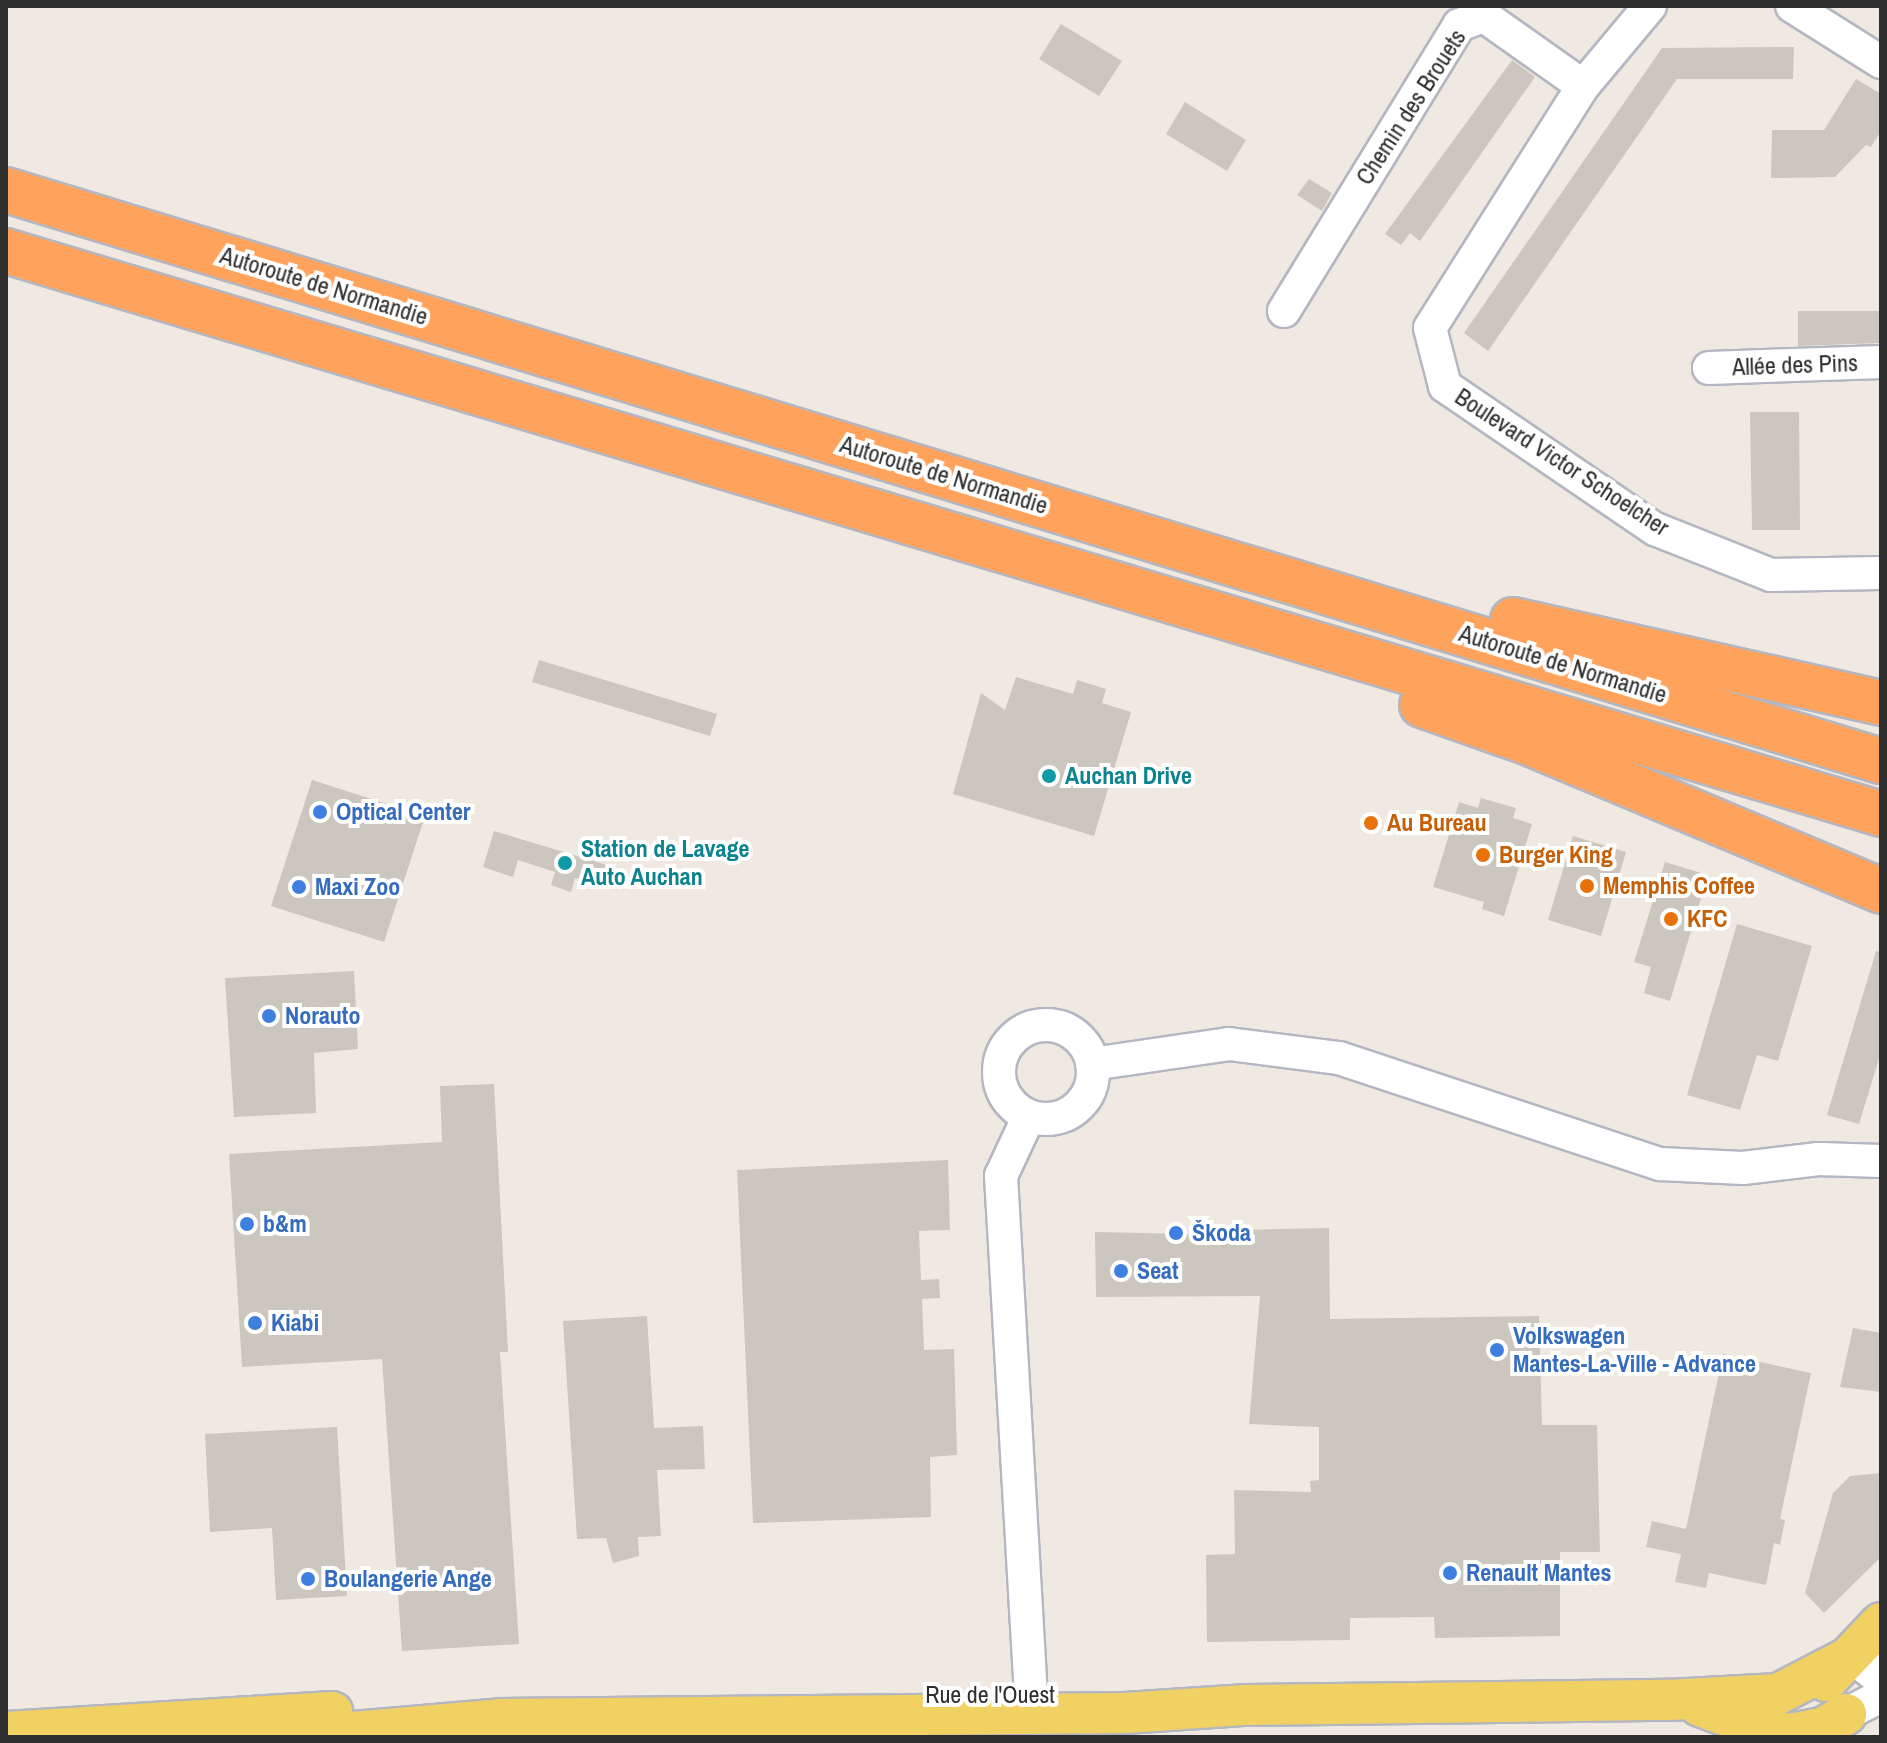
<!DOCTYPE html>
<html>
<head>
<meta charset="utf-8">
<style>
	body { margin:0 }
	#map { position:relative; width:1887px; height:1743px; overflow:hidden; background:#efe9e1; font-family:"Archivo Narrow",sans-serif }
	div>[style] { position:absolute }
	.building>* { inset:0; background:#cbc7bf }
	.roads { filter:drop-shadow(2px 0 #b4b7c1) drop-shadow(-2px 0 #b4b7c1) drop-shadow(0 2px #b4b7c1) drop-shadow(0 -2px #b4b7c1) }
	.minor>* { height:32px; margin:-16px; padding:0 16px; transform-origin:16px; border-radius:16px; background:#fff }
	.minor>.ring { margin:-16px; padding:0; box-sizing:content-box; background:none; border:32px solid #fff; border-radius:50% }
	.major>* { height:40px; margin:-20px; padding:0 20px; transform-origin:20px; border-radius:20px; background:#f2d163 }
	.highway>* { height:44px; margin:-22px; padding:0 22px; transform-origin:22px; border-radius:22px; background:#ffa35c }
	.dots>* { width:22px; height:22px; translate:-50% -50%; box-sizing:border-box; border:4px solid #fff; border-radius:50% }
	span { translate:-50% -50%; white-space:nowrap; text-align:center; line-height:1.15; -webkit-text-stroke:8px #fff; paint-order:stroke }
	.street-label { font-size:24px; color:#2e2e2e }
	.culture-label { font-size:24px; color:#0d838f; font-weight:700 }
	.left { translate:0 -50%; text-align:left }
	.shop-label { font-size:24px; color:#366cbe; font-weight:700 }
	.food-label { font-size:24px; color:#c56008; font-weight:700 }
	.frame { position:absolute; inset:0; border:8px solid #2e2e2e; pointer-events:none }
</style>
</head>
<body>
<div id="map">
	<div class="building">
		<div style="clip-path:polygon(1061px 24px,1122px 61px,1099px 96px,1039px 59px)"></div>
		<div style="clip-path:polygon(1794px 47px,1793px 79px,1677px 79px,1488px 351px,1464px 333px,1662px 48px)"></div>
		<div style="clip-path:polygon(1512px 60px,1535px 77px,1420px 241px,1410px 233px,1401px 245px,1385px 234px)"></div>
		<div style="clip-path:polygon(1856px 79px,1881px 94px,1881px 131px,1871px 147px,1866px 145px,1835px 177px,1771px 178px,1772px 130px,1824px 130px)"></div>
		<div style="clip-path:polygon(1185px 102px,1246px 140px,1227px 171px,1166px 134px)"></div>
		<div style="clip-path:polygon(1309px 179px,1332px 193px,1322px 211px,1297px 195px)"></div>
		<div style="clip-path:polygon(1798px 311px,1881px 311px,1881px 343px,1798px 346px)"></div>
		<div style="clip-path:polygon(1750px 412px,1799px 412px,1800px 530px,1752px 530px)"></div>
		<div style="clip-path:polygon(539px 660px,717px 714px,710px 736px,532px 682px)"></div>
		<div style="clip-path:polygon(1016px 677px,1073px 694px,1077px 680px,1106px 689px,1102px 703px,1131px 712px,1094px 836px,953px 794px,981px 693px,1005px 710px)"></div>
		<div style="clip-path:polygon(312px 780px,425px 816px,384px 942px,271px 906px)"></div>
		<div style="clip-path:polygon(1481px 798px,1516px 808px,1513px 818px,1532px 824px,1504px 916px,1482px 909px,1484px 902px,1433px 887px,1459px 802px,1478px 808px)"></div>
		<div style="clip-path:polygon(494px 831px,617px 868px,612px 888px,575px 878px,571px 892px,551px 885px,555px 872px,518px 860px,513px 877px,483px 867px)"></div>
		<div style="clip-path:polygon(1573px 836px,1626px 852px,1601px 936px,1548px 920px)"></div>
		<div style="clip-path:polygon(1665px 862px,1708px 875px,1670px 1001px,1644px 993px,1651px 967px,1634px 962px)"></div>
		<div style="clip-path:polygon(1737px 924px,1812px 946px,1778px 1061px,1757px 1055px,1740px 1110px,1687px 1095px)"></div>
		<div style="clip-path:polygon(1876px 951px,1881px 952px,1881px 1052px,1859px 1124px,1827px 1115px)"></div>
		<div style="clip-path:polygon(354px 971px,358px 1049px,314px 1053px,316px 1113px,234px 1117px,225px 978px)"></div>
		<div style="clip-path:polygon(494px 1084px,508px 1352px,500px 1352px,519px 1644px,402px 1651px,382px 1359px,242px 1367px,229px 1154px,442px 1142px,440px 1086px)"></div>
		<div style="clip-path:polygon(948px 1160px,950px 1230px,919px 1231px,921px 1280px,939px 1279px,940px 1298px,922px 1299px,924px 1350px,954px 1349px,957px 1455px,930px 1457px,931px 1517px,753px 1523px,737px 1170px)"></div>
		<div style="clip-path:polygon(1329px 1228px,1330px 1319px,1539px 1316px,1542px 1425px,1597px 1425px,1600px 1552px,1560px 1552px,1560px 1636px,1435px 1638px,1434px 1617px,1350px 1618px,1350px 1640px,1207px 1642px,1206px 1555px,1235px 1554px,1234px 1490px,1311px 1492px,1310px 1481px,1319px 1480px,1319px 1427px,1249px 1424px,1260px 1296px,1096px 1297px,1095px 1232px,1237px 1235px,1237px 1230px)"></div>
		<div style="clip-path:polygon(647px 1316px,654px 1428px,703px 1426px,705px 1469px,657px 1470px,661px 1536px,638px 1537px,639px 1556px,613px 1563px,606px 1538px,577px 1539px,563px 1321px)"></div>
		<div style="clip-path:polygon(1853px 1328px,1881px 1333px,1881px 1392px,1840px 1387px)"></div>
		<div style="clip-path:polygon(1723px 1354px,1811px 1373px,1780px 1519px,1785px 1520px,1780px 1545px,1774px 1543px,1766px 1585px,1709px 1573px,1706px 1588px,1675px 1582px,1681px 1554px,1646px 1547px,1652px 1521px,1686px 1529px)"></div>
		<div style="clip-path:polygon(337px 1427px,347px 1596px,276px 1600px,272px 1528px,210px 1532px,205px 1434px)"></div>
		<div style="clip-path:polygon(1881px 1473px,1881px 1557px,1824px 1613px,1805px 1593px,1833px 1493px,1850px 1476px)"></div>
	</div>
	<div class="roads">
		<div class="minor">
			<div style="left:1650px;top:6px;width:104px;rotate:129.9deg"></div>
			<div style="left:1583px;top:86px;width:286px;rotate:122.3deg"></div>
			<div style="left:1430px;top:328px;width:60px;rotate:75.5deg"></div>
			<div style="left:1445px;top:386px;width:254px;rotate:34.3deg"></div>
			<div style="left:1655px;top:529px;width:125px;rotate:21.6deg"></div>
			<div style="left:1771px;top:575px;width:110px;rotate:-1deg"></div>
			<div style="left:1792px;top:6px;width:105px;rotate:32.2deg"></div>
			<div style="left:1284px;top:311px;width:335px;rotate:-58.5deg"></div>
			<div style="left:1459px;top:25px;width:27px;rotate:-20deg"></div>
			<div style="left:1484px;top:16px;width:121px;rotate:35.3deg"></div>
			<div style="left:1709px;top:368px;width:172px;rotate:-2deg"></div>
			<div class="ring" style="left:999px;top:1025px;width:62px;height:62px"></div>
			<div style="left:1092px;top:1064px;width:138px;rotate:-8.3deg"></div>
			<div style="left:1229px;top:1044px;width:111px;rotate:7.3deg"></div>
			<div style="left:1339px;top:1058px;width:338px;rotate:18.3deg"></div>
			<div style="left:1660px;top:1164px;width:83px;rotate:2.8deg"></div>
			<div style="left:1743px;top:1168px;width:76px;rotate:-6.8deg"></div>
			<div style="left:1818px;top:1159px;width:63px;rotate:1.8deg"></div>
			<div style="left:1029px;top:1116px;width:66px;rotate:115deg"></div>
			<div style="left:1001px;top:1176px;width:539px;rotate:86.7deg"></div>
			<div style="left:1861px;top:1642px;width:25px;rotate:81deg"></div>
			<div style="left:1865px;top:1667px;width:21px;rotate:39deg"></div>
			<div style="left:1846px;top:1714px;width:39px;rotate:-27deg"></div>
		</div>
		<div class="major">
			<div style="left:1826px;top:1681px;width:80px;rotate:-46.5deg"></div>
			<div style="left:1700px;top:1706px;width:72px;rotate:20.5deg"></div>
			<div style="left:1767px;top:1731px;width:24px;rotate:7deg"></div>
			<div style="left:1791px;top:1734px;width:33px;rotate:-11deg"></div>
			<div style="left:1823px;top:1728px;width:27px;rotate:-31deg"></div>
			<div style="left:6px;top:1732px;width:327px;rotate:-3.5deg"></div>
			<div style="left:296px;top:1737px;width:205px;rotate:-5deg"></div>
			<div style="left:500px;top:1719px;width:625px;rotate:-0.55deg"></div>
			<div style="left:1125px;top:1713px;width:122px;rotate:-3.8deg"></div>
			<div style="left:1247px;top:1705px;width:422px;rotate:-0.7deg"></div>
			<div style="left:1669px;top:1700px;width:109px;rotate:-3.2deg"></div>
			<div style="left:1778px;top:1694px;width:74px;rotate:-27.3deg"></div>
		</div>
		<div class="highway">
			<div style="left:6px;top:190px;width:1960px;rotate:16.94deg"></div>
			<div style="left:6px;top:251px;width:1958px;rotate:16.71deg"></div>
			<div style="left:1513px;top:620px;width:377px;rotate:12.7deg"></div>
			<div style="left:1422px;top:705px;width:111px;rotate:19.4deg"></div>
			<div style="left:1527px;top:742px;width:384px;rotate:22.8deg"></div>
		</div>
	</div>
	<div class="dots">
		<div style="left:1049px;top:776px;background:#0f9aa8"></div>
		<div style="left:320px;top:812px;background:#3f7fe0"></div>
		<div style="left:1371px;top:823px;background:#e8710a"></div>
		<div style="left:1483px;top:855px;background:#e8710a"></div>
		<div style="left:565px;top:863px;background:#0f9aa8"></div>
		<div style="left:1587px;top:886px;background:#e8710a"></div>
		<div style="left:299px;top:887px;background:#3f7fe0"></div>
		<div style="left:1671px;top:919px;background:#e8710a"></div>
		<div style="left:269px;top:1016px;background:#3f7fe0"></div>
		<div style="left:247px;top:1224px;background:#3f7fe0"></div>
		<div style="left:1176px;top:1233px;background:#3f7fe0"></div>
		<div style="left:1121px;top:1271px;background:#3f7fe0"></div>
		<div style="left:255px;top:1323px;background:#3f7fe0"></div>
		<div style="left:1497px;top:1350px;background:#3f7fe0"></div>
		<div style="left:1450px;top:1573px;background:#3f7fe0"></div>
		<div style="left:308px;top:1579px;background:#3f7fe0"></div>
	</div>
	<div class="street-label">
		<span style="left:1411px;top:107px;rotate:-57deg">Chemin des Brouets</span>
		<span style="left:324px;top:286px;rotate:17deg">Autoroute de Normandie</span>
		<span style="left:1795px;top:365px;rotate:-2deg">Allée des Pins</span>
		<span style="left:1562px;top:462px;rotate:33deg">Boulevard Victor Schoelcher</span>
		<span style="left:944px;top:475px;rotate:17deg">Autoroute de Normandie</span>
		<span style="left:1563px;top:664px;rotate:17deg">Autoroute de Normandie</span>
		<span style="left:990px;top:1695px">Rue de l'Ouest</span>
	</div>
	<div class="culture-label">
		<span class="left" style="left:1065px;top:776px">Auchan Drive</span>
		<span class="left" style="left:581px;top:863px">Station de Lavage<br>Auto Auchan</span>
	</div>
	<div class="shop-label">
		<span class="left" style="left:336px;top:812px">Optical Center</span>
		<span class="left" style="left:315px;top:887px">Maxi Zoo</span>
		<span class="left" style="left:285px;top:1016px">Norauto</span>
		<span class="left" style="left:263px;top:1224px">b&amp;m</span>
		<span class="left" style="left:1192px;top:1233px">Škoda</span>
		<span class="left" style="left:1137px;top:1271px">Seat</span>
		<span class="left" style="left:271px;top:1323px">Kiabi</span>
		<span class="left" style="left:1513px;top:1350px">Volkswagen<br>Mantes-La-Ville - Advance</span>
		<span class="left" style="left:1466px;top:1573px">Renault Mantes</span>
		<span class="left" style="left:324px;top:1579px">Boulangerie Ange</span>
	</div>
	<div class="food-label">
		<span class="left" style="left:1387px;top:823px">Au Bureau</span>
		<span class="left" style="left:1499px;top:855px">Burger King</span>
		<span class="left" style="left:1603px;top:886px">Memphis Coffee</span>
		<span class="left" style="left:1687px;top:919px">KFC</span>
	</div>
	<div class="frame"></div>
</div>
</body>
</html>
